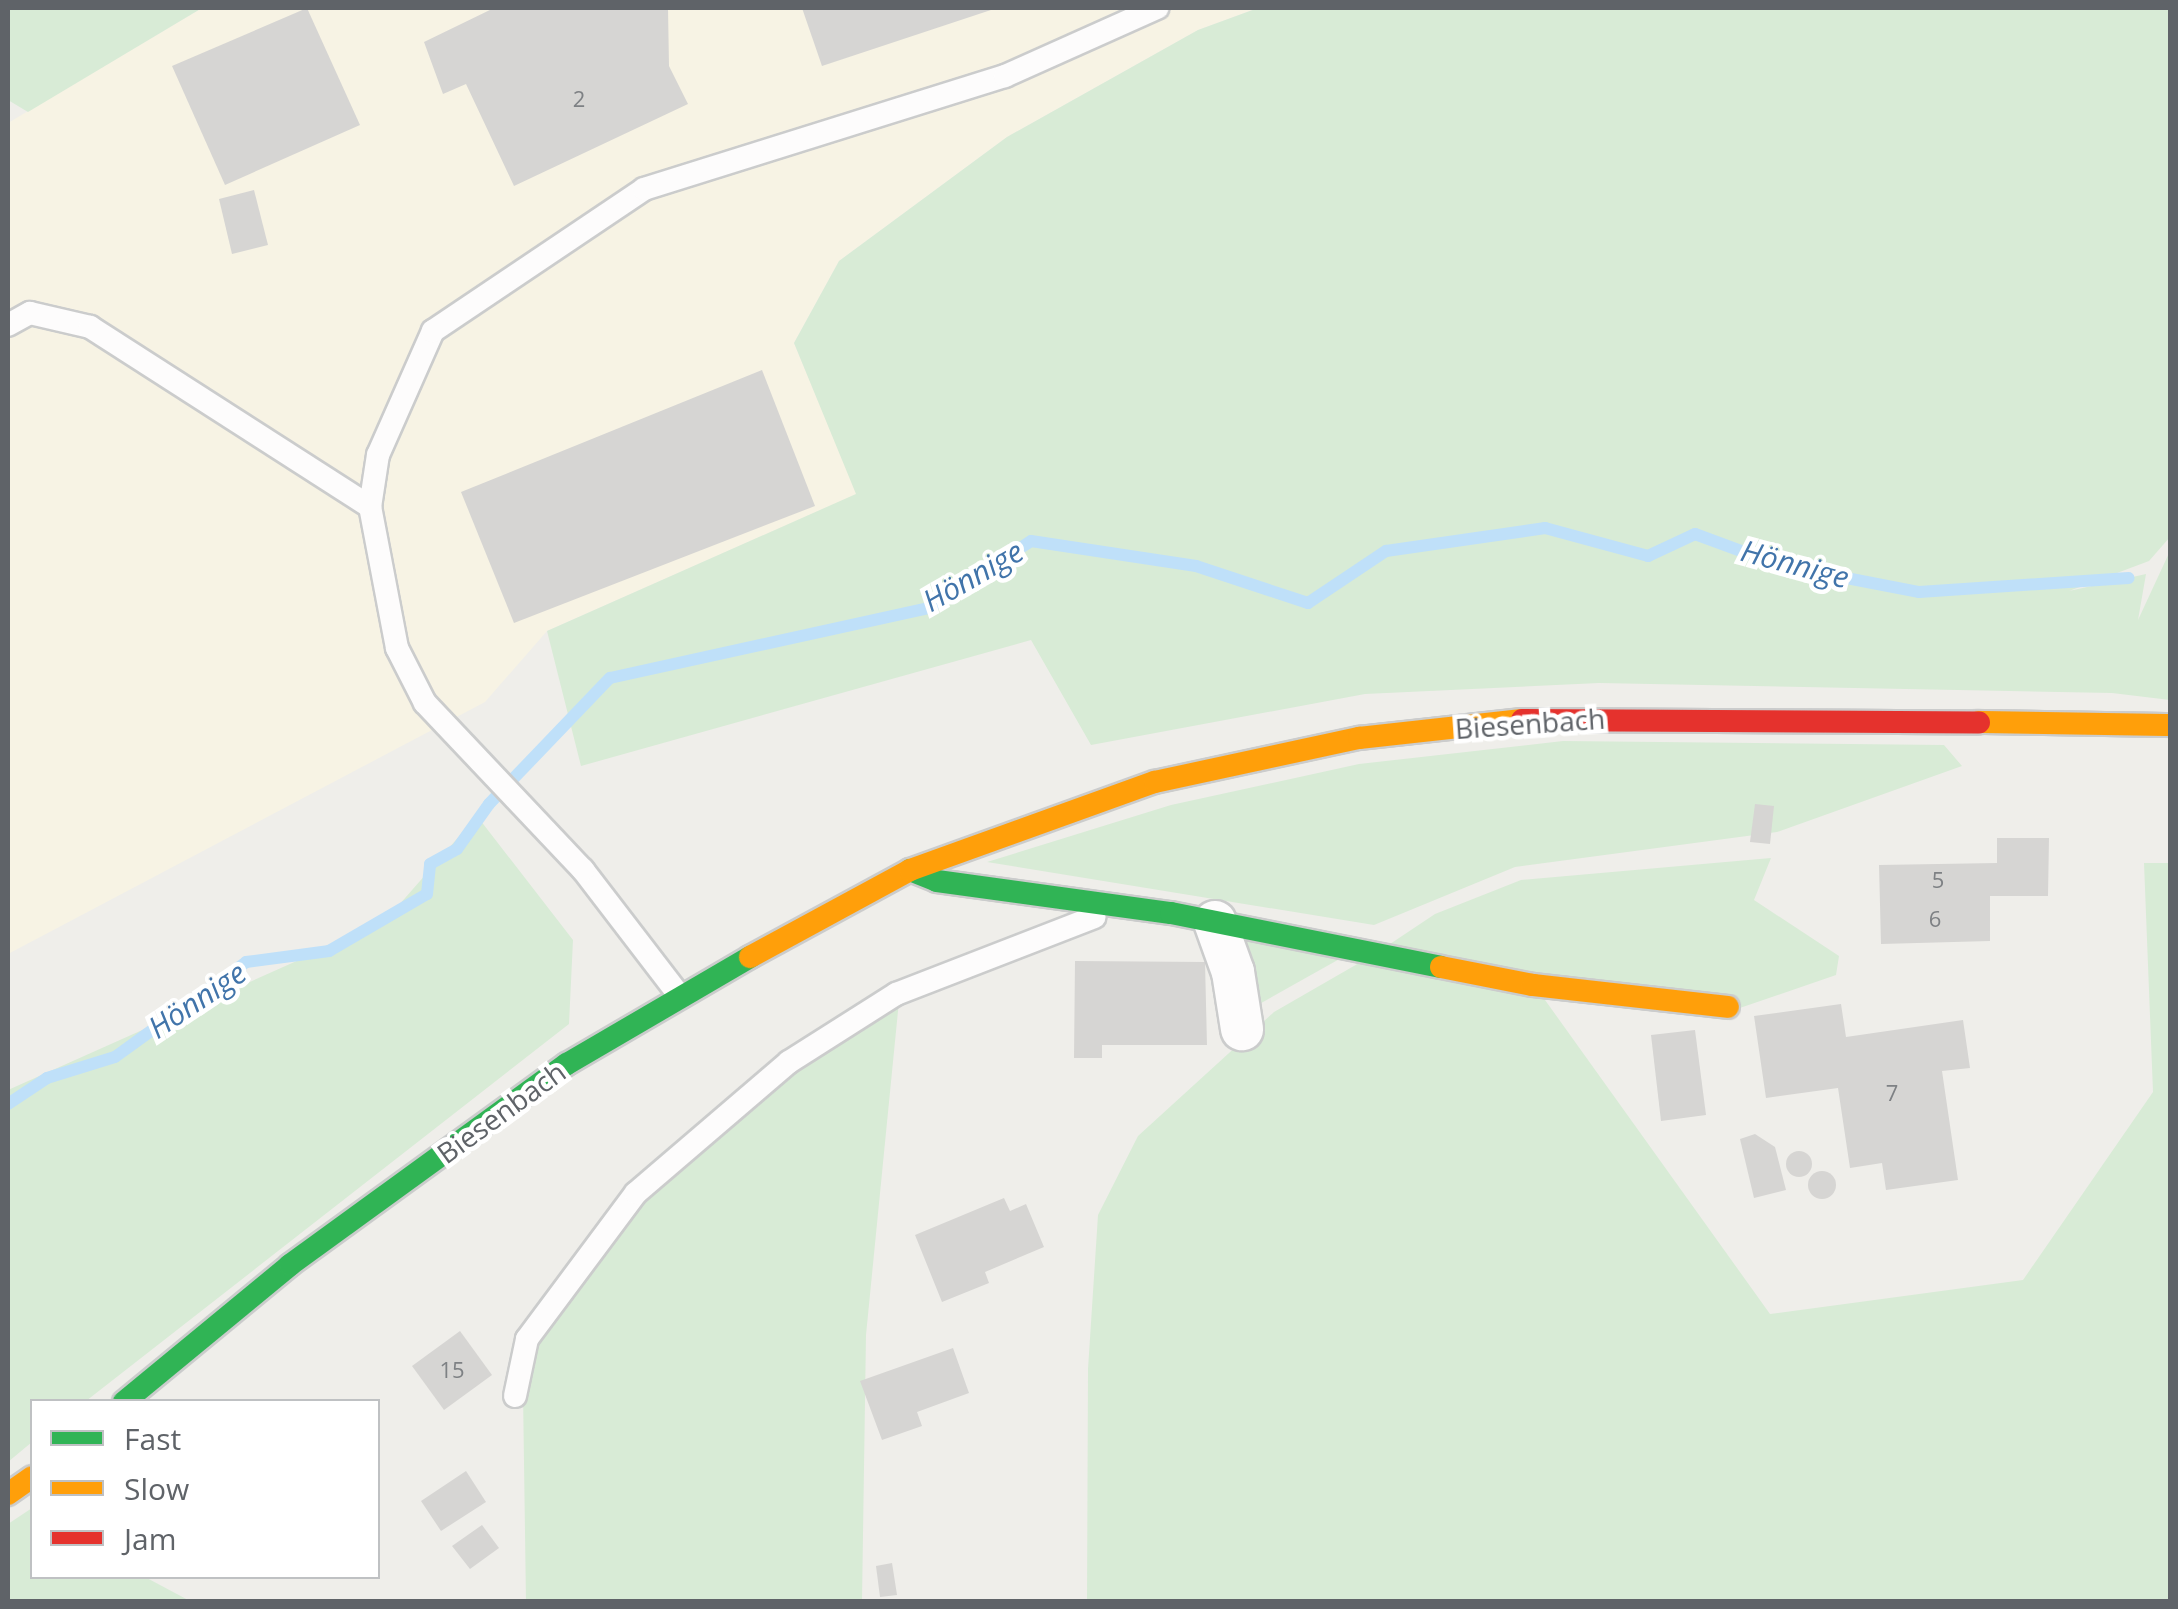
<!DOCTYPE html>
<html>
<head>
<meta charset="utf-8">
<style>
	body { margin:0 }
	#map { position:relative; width:2178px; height:1609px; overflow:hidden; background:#efeeea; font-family:"Open Sans",sans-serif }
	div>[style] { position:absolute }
	.commercial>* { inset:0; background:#f7f3e4 }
	.green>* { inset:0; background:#d8ebd6 }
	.stream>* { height:12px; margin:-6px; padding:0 6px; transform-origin:6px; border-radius:6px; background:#bfe0f9 }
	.building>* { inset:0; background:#d6d5d3 }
	.round { border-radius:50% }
	.roads { filter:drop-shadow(2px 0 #cbcccc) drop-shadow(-2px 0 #cbcccc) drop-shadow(0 2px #cbcccc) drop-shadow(0 -2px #cbcccc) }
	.lane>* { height:22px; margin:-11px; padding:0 11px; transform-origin:11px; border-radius:11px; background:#fdfcfc }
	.street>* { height:42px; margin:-21px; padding:0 21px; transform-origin:21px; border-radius:21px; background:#fdfcfc }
	.fast>* { height:22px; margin:-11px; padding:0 11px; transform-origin:11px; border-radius:11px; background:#30b455 }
	.slow>* { height:22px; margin:-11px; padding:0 11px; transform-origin:11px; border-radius:11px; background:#ff9f0a }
	.jam>* { height:22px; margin:-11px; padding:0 11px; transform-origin:11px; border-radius:11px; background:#e5322d }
	span { translate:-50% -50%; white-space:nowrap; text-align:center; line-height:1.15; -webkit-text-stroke:9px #fff; paint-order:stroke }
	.number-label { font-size:22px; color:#7e8184 }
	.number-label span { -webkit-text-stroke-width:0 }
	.street-label { font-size:28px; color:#5f6368 }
	.water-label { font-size:30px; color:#4174aa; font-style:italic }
	.frame { position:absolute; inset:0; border:10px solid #5f6368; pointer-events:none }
	.legend { position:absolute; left:30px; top:1399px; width:350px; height:180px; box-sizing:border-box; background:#fff; border:2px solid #bfc1c3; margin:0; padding:12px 18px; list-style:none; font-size:30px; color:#5f6368 }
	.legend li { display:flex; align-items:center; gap:20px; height:50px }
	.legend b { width:50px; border:2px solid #bfc1c3 }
</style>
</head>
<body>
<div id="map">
	<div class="commercial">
		<div style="clip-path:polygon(202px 8px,1258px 8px,1198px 30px,1007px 137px,839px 261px,794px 343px,857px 494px,547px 631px,485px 702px,8px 954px,8px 123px)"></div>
	</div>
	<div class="green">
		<div style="clip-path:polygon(8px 8px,202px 8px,28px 112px,8px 100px)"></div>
		<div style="clip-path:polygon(1258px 8px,2170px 8px,2170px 537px,2149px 561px,2069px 591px,2146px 574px,2138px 620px,2170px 551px,2170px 700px,2112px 693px,1599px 683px,1365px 694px,1091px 745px,1031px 640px,581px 766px,547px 631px,856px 494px,794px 343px,839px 261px,1007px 137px,1198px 30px)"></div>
		<div style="clip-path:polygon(1563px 741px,1944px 745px,1962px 766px,1777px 832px,1515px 867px,1374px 925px,987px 862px,1171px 805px,1359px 764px)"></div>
		<div style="clip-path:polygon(477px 816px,573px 940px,569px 1024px,86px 1401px,32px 1402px,32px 1442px,8px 1462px,8px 1090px,384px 922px)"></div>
		<div style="clip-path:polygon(1771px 858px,1754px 900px,1839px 956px,1836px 975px,1731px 1011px,1381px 950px,1435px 914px,1521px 880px)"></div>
		<div style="clip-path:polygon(2144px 863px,2170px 863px,2170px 1601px,1087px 1602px,1088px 1369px,1098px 1215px,1138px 1136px,1274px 1012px,1366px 959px,1540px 993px,1770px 1314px,2023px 1280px,2153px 1092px)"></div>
		<div style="clip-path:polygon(1230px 930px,1343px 957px,1254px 1007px)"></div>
		<div style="clip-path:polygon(899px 1001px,866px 1335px,862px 1601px,526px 1602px,523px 1393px,535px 1340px,645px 1200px,792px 1067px)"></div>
		<div style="clip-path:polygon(32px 1508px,32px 1576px,145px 1577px,190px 1601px,8px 1601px,8px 1524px)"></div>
	</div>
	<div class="stream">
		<div style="left:8px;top:1104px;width:47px;rotate:-33.7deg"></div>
		<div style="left:47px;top:1078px;width:71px;rotate:-17.2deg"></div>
		<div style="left:115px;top:1057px;width:162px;rotate:-35.9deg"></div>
		<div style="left:246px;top:962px;width:84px;rotate:-7.5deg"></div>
		<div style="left:329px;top:951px;width:113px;rotate:-30.2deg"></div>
		<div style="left:427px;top:894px;width:30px;rotate:-84deg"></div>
		<div style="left:430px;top:864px;width:31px;rotate:-29deg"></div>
		<div style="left:457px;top:849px;width:55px;rotate:-54.6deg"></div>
		<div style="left:489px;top:804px;width:175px;rotate:-46.2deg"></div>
		<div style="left:610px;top:678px;width:327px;rotate:-12.4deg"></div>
		<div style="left:929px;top:608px;width:122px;rotate:-33.3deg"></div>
		<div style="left:1031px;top:541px;width:167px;rotate:8.6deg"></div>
		<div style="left:1196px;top:566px;width:118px;rotate:18.3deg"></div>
		<div style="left:1308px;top:603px;width:94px;rotate:-33.7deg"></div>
		<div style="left:1386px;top:551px;width:161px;rotate:-8.2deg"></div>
		<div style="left:1545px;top:528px;width:107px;rotate:15.2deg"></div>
		<div style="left:1648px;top:556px;width:52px;rotate:-25.1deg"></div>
		<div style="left:1695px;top:534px;width:90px;rotate:20.3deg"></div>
		<div style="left:1779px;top:565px;width:143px;rotate:10.9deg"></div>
		<div style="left:1919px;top:592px;width:210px;rotate:-3.8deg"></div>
	</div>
	<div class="building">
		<div style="clip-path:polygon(307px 8px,360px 125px,225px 185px,172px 66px)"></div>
		<div style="clip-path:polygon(494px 8px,668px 8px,669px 66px,688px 104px,514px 186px,466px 84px,443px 94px,424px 42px)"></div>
		<div style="clip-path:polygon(802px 8px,997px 8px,822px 66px)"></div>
		<div style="clip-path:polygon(254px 190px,268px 245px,232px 254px,219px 199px)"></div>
		<div style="clip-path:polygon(762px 370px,815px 506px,514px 623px,461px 492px)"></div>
		<div style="clip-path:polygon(1755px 804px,1774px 806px,1770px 844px,1750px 842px)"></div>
		<div style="clip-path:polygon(1997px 838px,2049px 838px,2048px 896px,1990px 896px,1990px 941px,1881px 944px,1879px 865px,1997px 863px)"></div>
		<div style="clip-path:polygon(1075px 961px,1205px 962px,1207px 1045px,1102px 1045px,1102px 1058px,1074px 1058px)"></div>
		<div style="clip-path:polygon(1841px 1004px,1846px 1037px,1963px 1020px,1970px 1068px,1942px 1071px,1958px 1180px,1886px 1190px,1882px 1163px,1850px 1168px,1838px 1088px,1766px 1098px,1754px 1016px)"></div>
		<div style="clip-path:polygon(1695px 1030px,1706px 1115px,1661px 1121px,1651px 1035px)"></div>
		<div style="clip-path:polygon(1755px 1134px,1775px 1147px,1786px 1190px,1754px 1198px,1740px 1139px)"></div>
		<div class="round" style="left:1786px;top:1151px;width:26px;height:26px"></div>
		<div class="round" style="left:1808px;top:1171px;width:28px;height:28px"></div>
		<div style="clip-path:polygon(1004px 1198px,1010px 1211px,1026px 1204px,1044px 1247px,985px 1272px,989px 1283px,942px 1302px,915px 1235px)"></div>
		<div style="clip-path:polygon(460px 1331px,492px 1375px,444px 1410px,412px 1366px)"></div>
		<div style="clip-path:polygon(953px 1348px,969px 1393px,917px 1412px,922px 1426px,882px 1440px,860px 1381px)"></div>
		<div style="clip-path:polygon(466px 1471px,486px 1502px,441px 1531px,421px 1501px)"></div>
		<div style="clip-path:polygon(482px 1525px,499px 1548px,470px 1569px,452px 1546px)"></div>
		<div style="clip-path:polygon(892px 1563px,897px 1595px,880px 1597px,876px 1566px)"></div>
	</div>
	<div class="roads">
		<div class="lane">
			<div style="left:8px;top:325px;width:25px;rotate:-29deg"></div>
			<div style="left:30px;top:313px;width:62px;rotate:13.1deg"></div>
			<div style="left:90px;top:327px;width:333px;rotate:32.7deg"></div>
			<div style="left:679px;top:995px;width:158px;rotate:-127.5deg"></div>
			<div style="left:583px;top:870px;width:230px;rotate:-133.4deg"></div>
			<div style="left:425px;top:703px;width:62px;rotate:-117deg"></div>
			<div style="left:397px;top:648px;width:144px;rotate:-100.8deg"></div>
			<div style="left:370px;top:507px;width:53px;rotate:-81.3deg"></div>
			<div style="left:378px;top:455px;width:136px;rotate:-66.1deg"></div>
			<div style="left:433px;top:331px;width:254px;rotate:-33.9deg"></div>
			<div style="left:644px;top:189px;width:378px;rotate:-17.4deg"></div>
			<div style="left:1005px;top:76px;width:167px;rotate:-24.1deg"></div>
			<div style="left:515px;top:1396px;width:58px;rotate:-78.1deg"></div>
			<div style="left:527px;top:1339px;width:182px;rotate:-53.3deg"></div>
			<div style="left:636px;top:1193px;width:201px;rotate:-40.6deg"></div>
			<div style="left:789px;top:1062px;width:127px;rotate:-32.4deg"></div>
			<div style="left:896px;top:994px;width:213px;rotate:-21.2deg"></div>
		</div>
		<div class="street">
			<div style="left:1215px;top:922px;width:53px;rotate:70.2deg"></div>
			<div style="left:1233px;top:972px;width:58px;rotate:81deg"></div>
		</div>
		<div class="fast">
			<div style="left:910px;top:870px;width:29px;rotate:22deg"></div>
			<div style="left:937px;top:881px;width:236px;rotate:7.8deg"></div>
			<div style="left:1171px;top:913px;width:275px;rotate:11.3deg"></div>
			<div style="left:124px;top:1402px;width:215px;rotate:-39.5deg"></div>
			<div style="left:290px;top:1265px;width:342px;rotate:-36deg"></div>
			<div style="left:567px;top:1064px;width:212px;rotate:-30.3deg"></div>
		</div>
		<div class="slow">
			<div style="left:1979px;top:722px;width:191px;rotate:0.9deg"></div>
			<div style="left:750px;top:957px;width:182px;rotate:-28.5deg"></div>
			<div style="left:910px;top:870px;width:260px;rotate:-19.8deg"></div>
			<div style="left:1155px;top:782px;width:209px;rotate:-12.2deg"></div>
			<div style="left:1359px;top:738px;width:164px;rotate:-6.3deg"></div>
			<div style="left:1441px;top:967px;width:94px;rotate:11.1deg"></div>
			<div style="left:1533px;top:985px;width:196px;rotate:6.4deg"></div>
			<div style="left:8px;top:1494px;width:29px;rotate:-35deg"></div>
		</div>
		<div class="jam">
			<div style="left:1522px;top:720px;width:457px;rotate:0.3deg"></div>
		</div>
	</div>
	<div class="number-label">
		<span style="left:579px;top:99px">2</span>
		<span style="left:1938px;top:880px">5</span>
		<span style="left:1935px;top:919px">6</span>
		<span style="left:1892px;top:1093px">7</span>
		<span style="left:452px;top:1370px">15</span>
	</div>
	<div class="street-label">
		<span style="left:1530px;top:723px;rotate:-4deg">Biesenbach</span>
		<span style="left:501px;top:1112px;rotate:-36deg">Biesenbach</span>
	</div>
	<div class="water-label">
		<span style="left:1795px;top:564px;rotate:15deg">Hönnige</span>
		<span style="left:973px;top:576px;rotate:-30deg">Hönnige</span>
		<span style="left:197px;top:1000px;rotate:-34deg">Hönnige</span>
	</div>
	<div class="frame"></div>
	<ul class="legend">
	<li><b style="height:12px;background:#30b455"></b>Fast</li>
	<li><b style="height:12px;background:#ff9f0a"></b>Slow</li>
	<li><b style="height:12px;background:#e5322d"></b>Jam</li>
	</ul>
</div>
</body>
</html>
